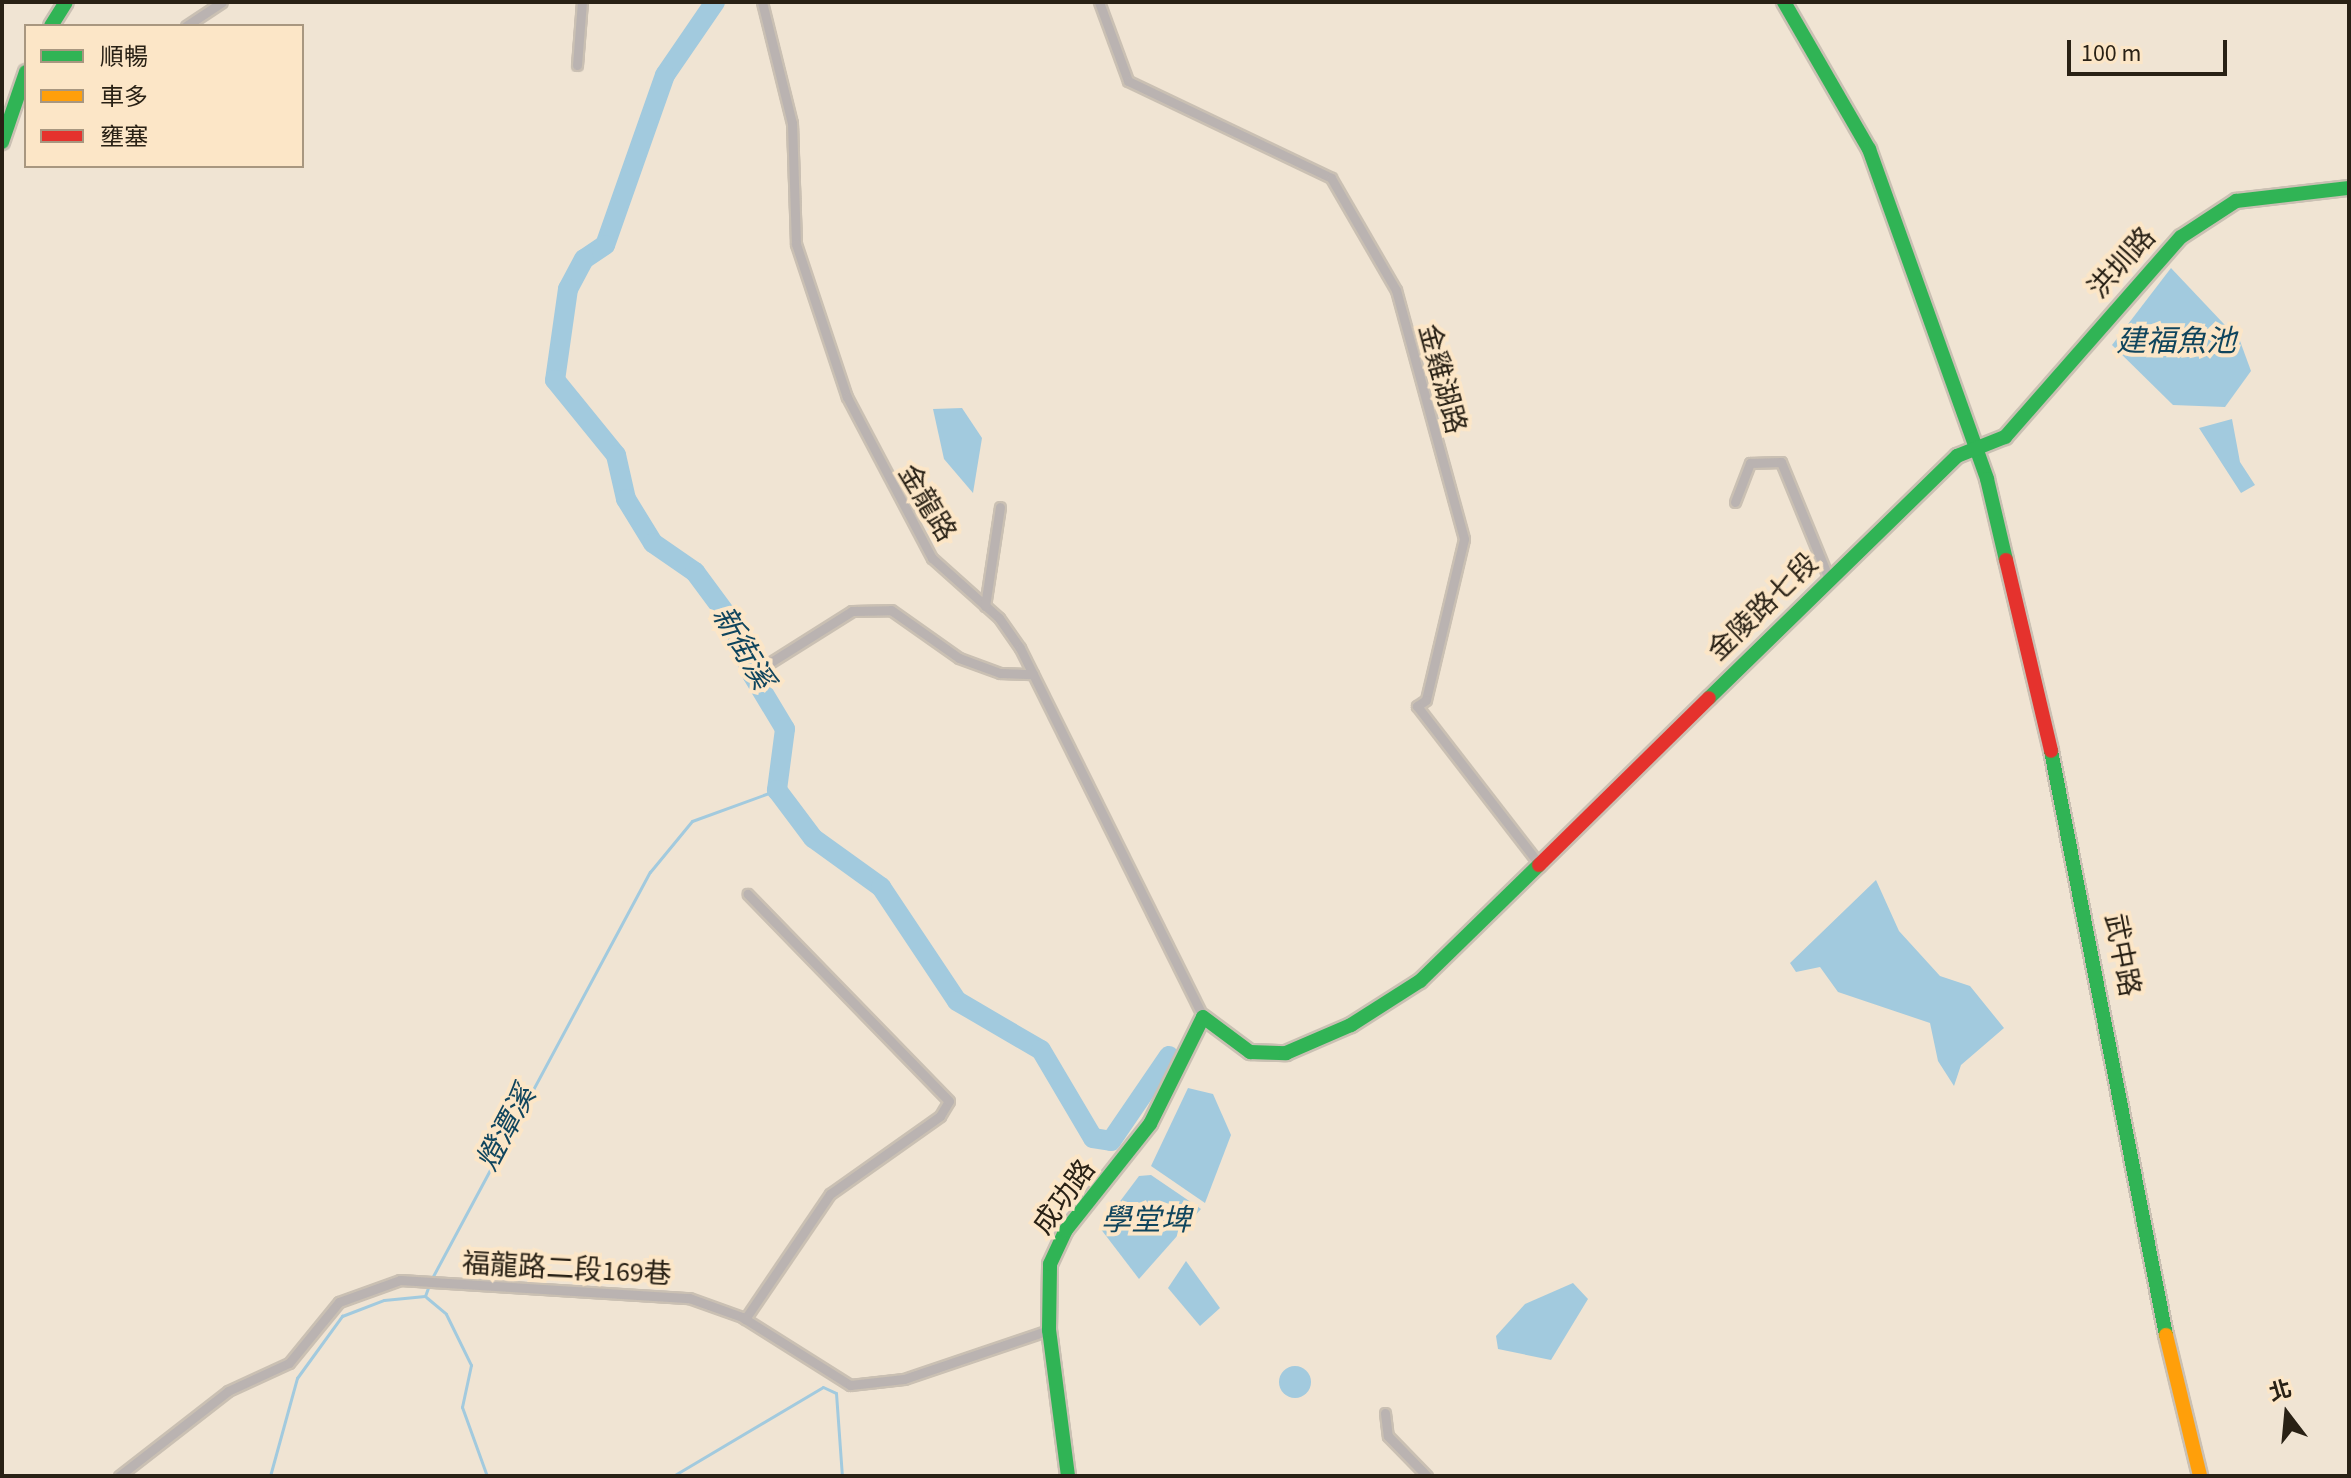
<!DOCTYPE html>
<html>
<head>
<meta charset="utf-8">
<style>
	body { margin:0 }
	#map { position:relative; width:2351px; height:1478px; overflow:hidden; background:#f0e4d3; font-family:"Source Sans 3","Noto Sans TC",sans-serif }
	div>[style] { position:absolute }
	.water>* { inset:0; background:#a2cade }
	.round { border-radius:50% }
	.stream>* { height:3px; margin:-1.5px; padding:0 1.5px; transform-origin:1.5px; border-radius:1.5px; background:#a2cade }
	.river>* { height:20px; margin:-10px; padding:0 10px; transform-origin:10px; border-radius:10px; background:#a2cade }
	.roads { filter:drop-shadow(2px 0 #cac0b3) drop-shadow(-2px 0 #cac0b3) drop-shadow(0 2px #cac0b3) drop-shadow(0 -2px #cac0b3) }
	.street>* { height:9px; margin:-4.5px; padding:0 4.5px; transform-origin:4.5px; border-radius:4.5px; background:#bab3b1 }
	.fast>* { height:14px; margin:-7px; padding:0 7px; transform-origin:7px; border-radius:7px; background:#30b455 }
	.slow>* { height:14px; margin:-7px; padding:0 7px; transform-origin:7px; border-radius:7px; background:#ff9f0a }
	.jam>* { height:14px; margin:-7px; padding:0 7px; transform-origin:7px; border-radius:7px; background:#e5322d }
	span { translate:-50% -50%; white-space:nowrap; text-align:center; line-height:1.15; -webkit-text-stroke:8px #fce6c7; paint-order:stroke }
	.street-label { font-size:28px; color:#292115 }
	.water-label { font-size:30px; color:#10455d; font-style:italic }
	.frame { position:absolute; inset:0; border:4px solid #292115; pointer-events:none }
	.legend { position:absolute; left:24px; top:24px; width:280px; height:144px; box-sizing:border-box; background:#fce6c7; border:2px solid #a89780; margin:0; padding:10px 14px; list-style:none; font-size:24px; color:#292115 }
	.legend li { display:flex; align-items:center; gap:16px; height:40px }
	.legend b { width:40px; border:2px solid #a89780 }
	.north { position:absolute; left:2247px; top:1374px; width:80px; height:80px; -webkit-text-stroke:6px #fce6c7; paint-order:stroke; rotate:344deg; font-size:22px; font-weight:700; line-height:32px; text-align:center; color:#292115 }
	.north::after { content:''; display:block; margin:auto; width:28px; height:36px; background:#292115; clip-path:polygon(50% 0,100% 100%,50% 72%,0 100%) }
	.scale { position:absolute; left:2067px; top:40px; width:160px; height:36px; box-sizing:border-box; border:4px solid #292115; border-top:0; padding-left:10px; font-size:24px; line-height:28px; white-space:nowrap; color:#292115; -webkit-text-stroke:6px #fce6c7; paint-order:stroke }
</style>
</head>
<body>
<div id="map">
	<div class="water">
		<div style="clip-path:polygon(2171px 268px,2240px 341px,2251px 371px,2225px 407px,2173px 405px,2112px 345px)"></div>
		<div style="clip-path:polygon(962px 408px,982px 438px,973px 493px,944px 459px,933px 409px)"></div>
		<div style="clip-path:polygon(2232px 419px,2240px 462px,2255px 485px,2241px 493px,2199px 428px)"></div>
		<div style="clip-path:polygon(1876px 880px,1899px 931px,1940px 976px,1970px 986px,2004px 1028px,1961px 1065px,1954px 1086px,1938px 1061px,1930px 1023px,1838px 992px,1820px 967px,1796px 972px,1790px 963px)"></div>
		<div style="clip-path:polygon(1188px 1088px,1213px 1094px,1231px 1135px,1205px 1203px,1151px 1166px)"></div>
		<div style="clip-path:polygon(1151px 1175px,1201px 1209px,1139px 1279px,1100px 1228px,1139px 1176px)"></div>
		<div style="clip-path:polygon(1186px 1261px,1220px 1308px,1200px 1326px,1168px 1288px)"></div>
		<div style="clip-path:polygon(1573px 1283px,1588px 1299px,1551px 1360px,1498px 1349px,1496px 1336px,1525px 1304px)"></div>
		<div class="round" style="left:1279px;top:1366px;width:32px;height:32px"></div>
	</div>
	<div class="stream">
		<div style="left:432px;top:1278px;width:461px;rotate:-61.8deg"></div>
		<div style="left:650px;top:872px;width:66px;rotate:-50.5deg"></div>
		<div style="left:692px;top:821px;width:90px;rotate:-20deg"></div>
		<div style="left:426px;top:1297px;width:26px;rotate:40deg"></div>
		<div style="left:446px;top:1314px;width:57px;rotate:63.9deg"></div>
		<div style="left:471px;top:1365px;width:43px;rotate:102.1deg"></div>
		<div style="left:462px;top:1407px;width:73px;rotate:70.1deg"></div>
		<div style="left:270px;top:1476px;width:102px;rotate:-74.6deg"></div>
		<div style="left:297px;top:1378px;width:77px;rotate:-54deg"></div>
		<div style="left:342px;top:1316px;width:45px;rotate:-20.9deg"></div>
		<div style="left:384px;top:1300px;width:41px;rotate:-5.6deg"></div>
		<div style="left:425px;top:1296px;width:12px;rotate:-70deg"></div>
		<div style="left:673px;top:1476px;width:174px;rotate:-30.7deg"></div>
		<div style="left:823px;top:1387px;width:14px;rotate:25deg"></div>
		<div style="left:836px;top:1393px;width:83px;rotate:85.9deg"></div>
	</div>
	<div class="river">
		<div style="left:715px;top:2px;width:88px;rotate:124.4deg"></div>
		<div style="left:665px;top:75px;width:180px;rotate:109.4deg"></div>
		<div style="left:605px;top:245px;width:25px;rotate:146deg"></div>
		<div style="left:584px;top:259px;width:34px;rotate:118deg"></div>
		<div style="left:568px;top:289px;width:92px;rotate:98.1deg"></div>
		<div style="left:555px;top:380px;width:97px;rotate:50.9deg"></div>
		<div style="left:616px;top:455px;width:45px;rotate:77.2deg"></div>
		<div style="left:626px;top:499px;width:52px;rotate:58.5deg"></div>
		<div style="left:653px;top:543px;width:51px;rotate:34.6deg"></div>
		<div style="left:695px;top:572px;width:62px;rotate:53.5deg"></div>
		<div style="left:732px;top:622px;width:56px;rotate:69deg"></div>
		<div style="left:752px;top:674px;width:64px;rotate:59deg"></div>
		<div style="left:785px;top:729px;width:62px;rotate:97.5deg"></div>
		<div style="left:777px;top:790px;width:60px;rotate:53.1deg"></div>
		<div style="left:813px;top:838px;width:84px;rotate:35.8deg"></div>
		<div style="left:881px;top:887px;width:137px;rotate:56.3deg"></div>
		<div style="left:957px;top:1001px;width:97px;rotate:30.3deg"></div>
		<div style="left:1041px;top:1050px;width:102px;rotate:59.4deg"></div>
		<div style="left:1093px;top:1138px;width:18px;rotate:9deg"></div>
		<div style="left:1111px;top:1141px;width:103px;rotate:-55.7deg"></div>
	</div>
	<div class="roads">
		<div class="street">
			<div style="left:762px;top:2px;width:125px;rotate:76.1deg"></div>
			<div style="left:792px;top:123px;width:121px;rotate:88.1deg"></div>
			<div style="left:796px;top:244px;width:161px;rotate:71.6deg"></div>
			<div style="left:847px;top:397px;width:182px;rotate:62.2deg"></div>
			<div style="left:932px;top:558px;width:90px;rotate:41.8deg"></div>
			<div style="left:999px;top:618px;width:37px;rotate:55deg"></div>
			<div style="left:1020px;top:648px;width:412px;rotate:63.6deg"></div>
			<div style="left:1099px;top:2px;width:84px;rotate:69.8deg"></div>
			<div style="left:1128px;top:81px;width:225px;rotate:25.5deg"></div>
			<div style="left:1331px;top:178px;width:129px;rotate:59.9deg"></div>
			<div style="left:1396px;top:290px;width:258px;rotate:74.7deg"></div>
			<div style="left:1464px;top:539px;width:165px;rotate:103.3deg"></div>
			<div style="left:1426px;top:700px;width:11px;rotate:146deg"></div>
			<div style="left:1417px;top:706px;width:200px;rotate:52.3deg"></div>
			<div style="left:186px;top:26px;width:43px;rotate:-33.7deg"></div>
			<div style="left:577px;top:65px;width:63px;rotate:-85.5deg"></div>
			<div style="left:1735px;top:502px;width:42px;rotate:-69deg"></div>
			<div style="left:1750px;top:463px;width:31px;rotate:-2deg"></div>
			<div style="left:1781px;top:462px;width:126px;rotate:67.7deg"></div>
			<div style="left:985px;top:606px;width:100px;rotate:-81.4deg"></div>
			<div style="left:752px;top:674px;width:118px;rotate:-32.2deg"></div>
			<div style="left:852px;top:611px;width:39px;rotate:-1deg"></div>
			<div style="left:891px;top:610px;width:83px;rotate:35.2deg"></div>
			<div style="left:959px;top:658px;width:44px;rotate:20.1deg"></div>
			<div style="left:1000px;top:673px;width:33px;rotate:2deg"></div>
			<div style="left:745px;top:1319px;width:151px;rotate:-55.8deg"></div>
			<div style="left:830px;top:1194px;width:135px;rotate:-35.3deg"></div>
			<div style="left:940px;top:1116px;width:17px;rotate:-59deg"></div>
			<div style="left:949px;top:1101px;width:289px;rotate:-134.2deg"></div>
			<div style="left:1385px;top:1413px;width:23px;rotate:83deg"></div>
			<div style="left:1388px;top:1436px;width:56px;rotate:45.7deg"></div>
			<div style="left:119px;top:1476px;width:138px;rotate:-37.9deg"></div>
			<div style="left:228px;top:1391px;width:67px;rotate:-24.7deg"></div>
			<div style="left:289px;top:1363px;width:79px;rotate:-50.7deg"></div>
			<div style="left:339px;top:1302px;width:65px;rotate:-19.8deg"></div>
			<div style="left:400px;top:1280px;width:290px;rotate:3.6deg"></div>
			<div style="left:689px;top:1298px;width:56px;rotate:19.7deg"></div>
			<div style="left:742px;top:1317px;width:128px;rotate:32.2deg"></div>
			<div style="left:850px;top:1385px;width:54px;rotate:-6.3deg"></div>
			<div style="left:904px;top:1379px;width:153px;rotate:-18.7deg"></div>
		</div>
		<div class="fast">
			<div style="left:1784px;top:2px;width:170px;rotate:60deg"></div>
			<div style="left:1869px;top:149px;width:350px;rotate:70.3deg"></div>
			<div style="left:1987px;top:479px;width:83px;rotate:76.8deg"></div>
			<div style="left:51px;top:26px;width:28px;rotate:-58deg"></div>
			<div style="left:2px;top:142px;width:74px;rotate:-71.1deg"></div>
			<div style="left:1709px;top:698px;width:347px;rotate:-44.3deg"></div>
			<div style="left:1957px;top:456px;width:52px;rotate:-21.6deg"></div>
			<div style="left:2005px;top:437px;width:266px;rotate:-48.7deg"></div>
			<div style="left:2181px;top:237px;width:66px;rotate:-33.2deg"></div>
			<div style="left:2236px;top:201px;width:114px;rotate:-6.6deg"></div>
			<div style="left:2051px;top:751px;width:595px;rotate:78.86deg"></div>
			<div style="left:1068px;top:1476px;width:147px;rotate:-97.4deg"></div>
			<div style="left:1049px;top:1330px;width:66px;rotate:-89.1deg"></div>
			<div style="left:1050px;top:1264px;width:38px;rotate:-65deg"></div>
			<div style="left:1066px;top:1230px;width:135px;rotate:-51.6deg"></div>
			<div style="left:1150px;top:1124px;width:119px;rotate:-63.6deg"></div>
			<div style="left:1203px;top:1017px;width:59px;rotate:36.7deg"></div>
			<div style="left:1250px;top:1052px;width:36px;rotate:2deg"></div>
			<div style="left:1286px;top:1053px;width:71px;rotate:-23.3deg"></div>
			<div style="left:1351px;top:1025px;width:82px;rotate:-32.5deg"></div>
			<div style="left:1420px;top:981px;width:166px;rotate:-44.3deg"></div>
		</div>
		<div class="slow">
			<div style="left:2166px;top:1335px;width:145px;rotate:76.4deg"></div>
		</div>
		<div class="jam">
			<div style="left:2006px;top:560px;width:196px;rotate:76.7deg"></div>
			<div style="left:1539px;top:865px;width:238px;rotate:-44.5deg"></div>
		</div>
	</div>
	<div class="street-label">
		<span style="left:2122px;top:263px;rotate:-48deg">洪圳路</span>
		<span style="left:1442px;top:379px;rotate:75deg">金雞湖路</span>
		<span style="left:927px;top:503px;rotate:59deg">金龍路</span>
		<span style="left:1763px;top:607px;rotate:-44deg">金陵路七段</span>
		<span style="left:2122px;top:955px;rotate:79deg">武中路</span>
		<span style="left:1064px;top:1197px;rotate:-54deg">成功路</span>
		<span style="left:567px;top:1269px;rotate:3deg">福龍路二段169巷</span>
	</div>
	<div class="water-label">
		<span style="left:2176px;top:342px">建福魚池</span>
		<span style="left:742px;top:648px;rotate:60deg">新街溪</span>
		<span style="left:507px;top:1129px;rotate:-62deg">燈潭溪</span>
		<span style="left:1146px;top:1221px">學堂埤</span>
	</div>
	<div class="frame"></div>
	<ul class="legend">
	<li><b style="height:10px;background:#30b455"></b>順暢</li>
	<li><b style="height:10px;background:#ff9f0a"></b>車多</li>
	<li><b style="height:10px;background:#e5322d"></b>壅塞</li>
	</ul>
	<div class="north">北</div>
	<div class="scale">100 m</div>
</div>
</body>
</html>
